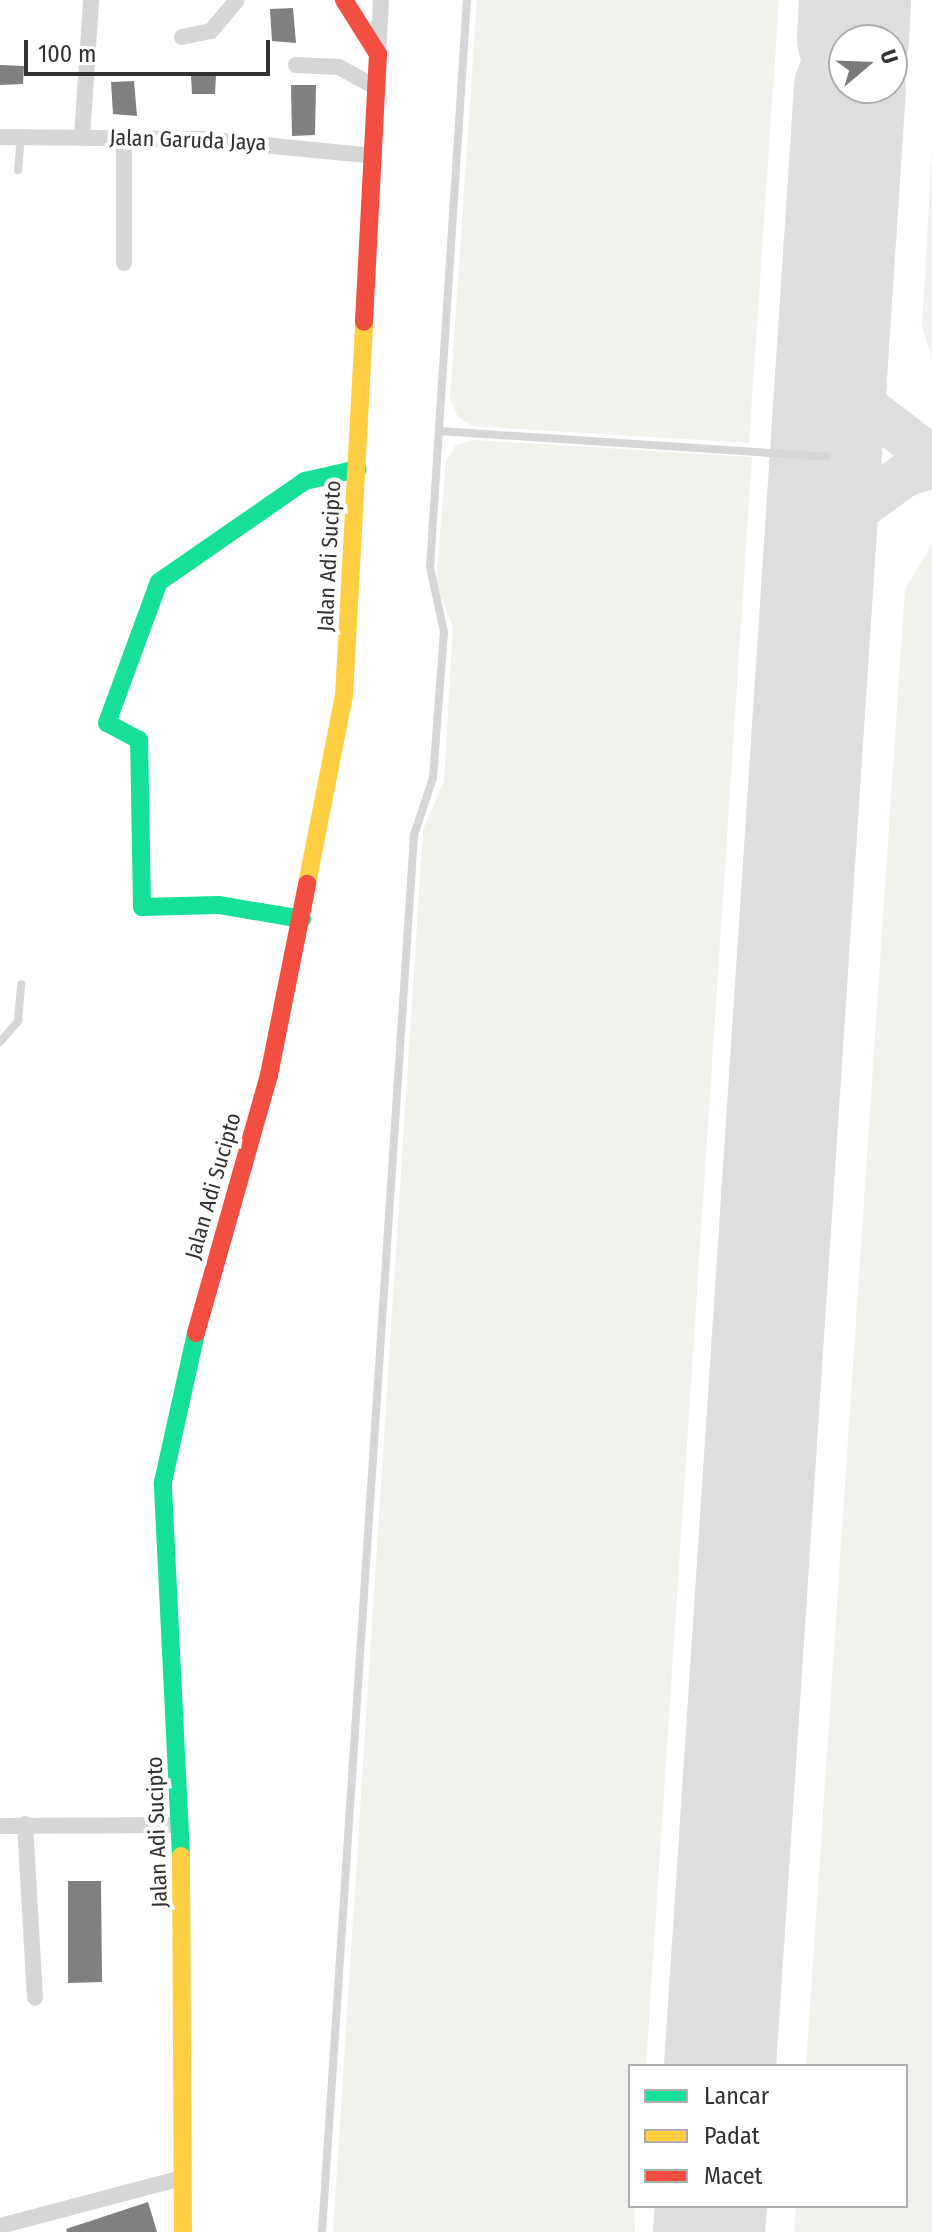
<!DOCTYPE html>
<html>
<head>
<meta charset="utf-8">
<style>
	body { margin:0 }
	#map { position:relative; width:932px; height:2232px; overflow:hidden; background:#fff; font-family:"Fira Sans Condensed",sans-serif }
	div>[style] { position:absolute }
	.green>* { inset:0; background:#f0f2ec }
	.taxiway>* { height:44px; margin:-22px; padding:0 22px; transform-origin:22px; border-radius:22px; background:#dedede }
	.runway>* { height:112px; margin:-56px; padding:0 56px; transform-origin:56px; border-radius:56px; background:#dedede }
	.building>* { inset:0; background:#808080 }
	.lane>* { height:8px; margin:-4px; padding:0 4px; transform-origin:4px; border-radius:4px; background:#d6d6d6 }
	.street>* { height:16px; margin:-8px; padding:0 8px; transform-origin:8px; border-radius:8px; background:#d6d6d6 }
	.fast>* { height:18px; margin:-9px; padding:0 9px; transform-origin:9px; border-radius:9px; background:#16e098 }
	.slow>* { height:18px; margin:-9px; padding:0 9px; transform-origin:9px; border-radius:9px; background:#ffcf43 }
	.jam>* { height:18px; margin:-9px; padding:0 9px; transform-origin:9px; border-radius:9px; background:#f24e42 }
	span { translate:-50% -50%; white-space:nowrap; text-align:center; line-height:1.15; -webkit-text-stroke:8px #fff; paint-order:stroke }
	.street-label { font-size:22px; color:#323232 }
	.legend { position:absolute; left:628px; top:2064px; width:280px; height:144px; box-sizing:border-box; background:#fff; border:2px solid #adadad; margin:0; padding:10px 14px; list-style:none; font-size:24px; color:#323232 }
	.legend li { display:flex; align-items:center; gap:16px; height:40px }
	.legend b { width:40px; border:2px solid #adadad }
	.north { position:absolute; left:828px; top:24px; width:80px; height:80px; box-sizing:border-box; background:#fff; border:2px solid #adadad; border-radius:50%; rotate:71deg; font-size:22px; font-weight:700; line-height:32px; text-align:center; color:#323232 }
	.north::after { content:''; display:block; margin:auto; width:28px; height:36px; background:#7a7a7a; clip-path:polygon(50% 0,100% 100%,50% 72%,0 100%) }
	.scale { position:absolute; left:24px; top:40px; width:246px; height:36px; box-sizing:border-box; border:4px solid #323232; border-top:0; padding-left:10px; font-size:24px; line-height:28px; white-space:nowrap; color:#323232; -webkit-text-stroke:6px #fff; paint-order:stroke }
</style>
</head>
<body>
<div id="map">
	<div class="green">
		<div style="clip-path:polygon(477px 0,779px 0,749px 443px,473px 426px,458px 417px,450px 399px)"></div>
		<div style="clip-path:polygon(932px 149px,932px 357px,922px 327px)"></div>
		<div style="clip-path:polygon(475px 440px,752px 457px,646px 2066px,630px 2066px,635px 2232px,333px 2232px,423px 830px,444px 781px,453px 627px,436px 584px,446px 461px,456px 445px)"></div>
		<div style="clip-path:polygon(932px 544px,932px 2232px,794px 2232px,796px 2206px,906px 2206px,906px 2066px,806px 2066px,905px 589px)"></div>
	</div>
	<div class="taxiway">
		<div style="left:833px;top:337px;width:76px;rotate:65.1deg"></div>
		<div style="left:865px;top:406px;width:84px;rotate:37.3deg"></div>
		<div style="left:817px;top:587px;width:53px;rotate:-70.2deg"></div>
		<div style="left:835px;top:537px;width:35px;rotate:-51deg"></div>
		<div style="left:857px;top:510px;width:59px;rotate:-36.1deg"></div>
		<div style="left:905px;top:475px;width:28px;rotate:-17deg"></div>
	</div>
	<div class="runway">
		<div style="left:853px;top:40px;width:40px;rotate:-87.1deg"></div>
		<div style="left:720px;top:2066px;width:1982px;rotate:-86.24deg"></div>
		<div style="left:709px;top:2232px;width:26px;rotate:-86deg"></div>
	</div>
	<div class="building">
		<div style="clip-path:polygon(293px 8px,296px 43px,272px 41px,270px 9px)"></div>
		<div style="clip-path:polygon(0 65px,24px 66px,23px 84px,0 85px)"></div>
		<div style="clip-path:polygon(191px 75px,216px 75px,215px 94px,192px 94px)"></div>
		<div style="clip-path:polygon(134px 81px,137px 116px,113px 114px,111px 82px)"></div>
		<div style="clip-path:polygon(291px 85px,316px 85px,315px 135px,292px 136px)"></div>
		<div style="clip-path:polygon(68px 1881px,101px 1881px,102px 1982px,68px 1983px)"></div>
		<div style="clip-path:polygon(148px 2202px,157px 2232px,67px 2232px,66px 2229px)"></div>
	</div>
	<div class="lane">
		<div style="left:18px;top:170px;width:32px;rotate:-85deg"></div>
		<div style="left:439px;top:431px;width:388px;rotate:3.8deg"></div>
		<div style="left:0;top:1042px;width:28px;rotate:-49deg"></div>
		<div style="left:18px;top:1021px;width:37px;rotate:-85deg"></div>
		<div style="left:322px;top:2232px;width:1400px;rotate:-86.23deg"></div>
		<div style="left:414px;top:835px;width:60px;rotate:-71.6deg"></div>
		<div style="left:433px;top:778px;width:146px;rotate:-85.7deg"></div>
		<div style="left:444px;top:632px;width:66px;rotate:-102.2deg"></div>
		<div style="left:430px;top:567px;width:568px;rotate:-86.27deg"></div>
	</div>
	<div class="street">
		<div style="left:182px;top:37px;width:30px;rotate:-12deg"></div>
		<div style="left:211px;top:31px;width:40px;rotate:-50deg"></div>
		<div style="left:378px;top:54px;width:54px;rotate:-86.8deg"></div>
		<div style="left:296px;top:65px;width:43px;rotate:2.7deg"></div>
		<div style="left:339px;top:67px;width:43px;rotate:28.9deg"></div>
		<div style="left:0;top:137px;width:202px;rotate:0.6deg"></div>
		<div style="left:202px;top:139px;width:173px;rotate:5.6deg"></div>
		<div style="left:82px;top:137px;width:137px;rotate:-86.2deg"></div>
		<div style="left:124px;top:263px;width:125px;rotate:-90deg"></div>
		<div style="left:25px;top:1824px;width:174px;rotate:86.7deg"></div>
		<div style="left:0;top:1826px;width:182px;rotate:-0.3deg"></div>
		<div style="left:0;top:2226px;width:188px;rotate:-14.8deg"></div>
	</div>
	<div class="fast">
		<div style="left:302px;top:919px;width:85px;rotate:-170.5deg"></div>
		<div style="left:218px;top:905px;width:76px;rotate:178.5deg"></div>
		<div style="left:142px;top:907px;width:167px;rotate:-91deg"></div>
		<div style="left:139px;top:740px;width:36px;rotate:-152deg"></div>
		<div style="left:107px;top:723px;width:150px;rotate:-69.8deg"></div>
		<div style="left:159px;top:582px;width:178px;rotate:-34.7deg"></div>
		<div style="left:305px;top:481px;width:54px;rotate:-12.8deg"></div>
		<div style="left:181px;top:1856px;width:374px;rotate:-92.8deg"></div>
		<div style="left:163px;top:1482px;width:153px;rotate:-77.5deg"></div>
	</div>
	<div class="slow">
		<div style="left:307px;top:884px;width:192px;rotate:-78.9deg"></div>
		<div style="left:344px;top:696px;width:375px;rotate:-86.9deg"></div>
		<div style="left:181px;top:1856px;width:376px;rotate:89.7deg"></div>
	</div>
	<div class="jam">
		<div style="left:344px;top:0;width:64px;rotate:57.8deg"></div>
		<div style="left:378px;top:54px;width:268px;rotate:93deg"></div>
		<div style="left:196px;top:1333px;width:268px;rotate:-74.2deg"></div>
		<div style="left:269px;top:1075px;width:195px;rotate:-78.7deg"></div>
	</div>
	<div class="street-label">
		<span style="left:188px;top:140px;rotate:2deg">Jalan Garuda Jaya</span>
		<span style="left:329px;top:556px;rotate:-87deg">Jalan Adi Sucipto</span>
		<span style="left:213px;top:1186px;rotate:-74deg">Jalan Adi Sucipto</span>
		<span style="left:157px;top:1832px;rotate:-92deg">Jalan Adi Sucipto</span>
	</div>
	<ul class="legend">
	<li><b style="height:10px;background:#16e098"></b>Lancar</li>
	<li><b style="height:10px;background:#ffcf43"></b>Padat</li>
	<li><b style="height:10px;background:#f24e42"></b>Macet</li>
	</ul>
	<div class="north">U</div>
	<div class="scale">100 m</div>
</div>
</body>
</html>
